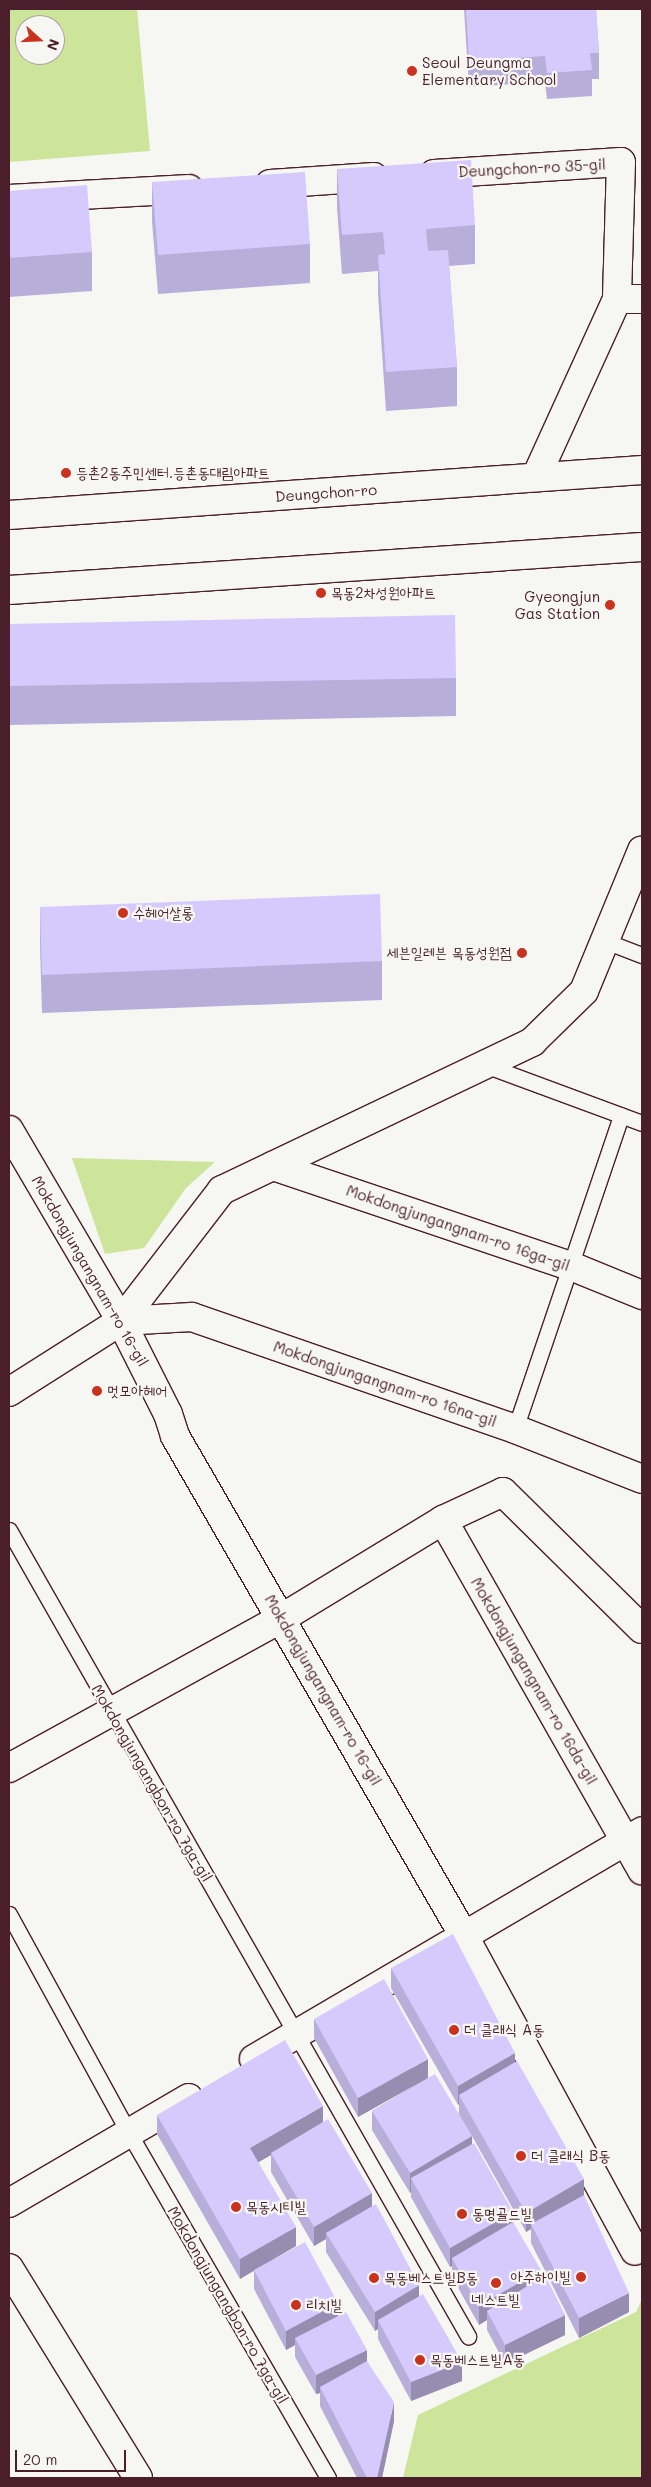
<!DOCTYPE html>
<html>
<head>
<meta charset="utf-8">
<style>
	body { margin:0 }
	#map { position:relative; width:651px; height:2487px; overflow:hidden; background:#f6f6f2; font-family:Mali,"Poor Story",sans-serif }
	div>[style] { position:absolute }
	.green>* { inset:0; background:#cde59b }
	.roads { filter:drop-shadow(1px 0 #4a1f2b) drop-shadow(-1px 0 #4a1f2b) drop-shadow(0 1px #4a1f2b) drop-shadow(0 -1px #4a1f2b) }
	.lane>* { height:15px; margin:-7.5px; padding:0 7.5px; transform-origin:7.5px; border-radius:7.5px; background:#f6f6f2 }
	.street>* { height:28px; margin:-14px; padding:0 14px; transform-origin:14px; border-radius:14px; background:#f6f6f2 }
	.secondary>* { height:28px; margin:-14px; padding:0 14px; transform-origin:14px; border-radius:14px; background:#f6f6f2 }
	.wall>* { inset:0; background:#b8aeda }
	.shaded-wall>* { inset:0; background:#968db1 }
	.building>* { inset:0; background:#d6cafd }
	.dots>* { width:14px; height:14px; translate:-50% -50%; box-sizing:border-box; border:2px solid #f6f6f2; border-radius:50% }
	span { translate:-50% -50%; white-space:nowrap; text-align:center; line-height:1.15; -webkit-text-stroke:4.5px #f6f6f2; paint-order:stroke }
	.poi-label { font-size:15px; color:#4a1f2b }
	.left { translate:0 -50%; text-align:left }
	.right { translate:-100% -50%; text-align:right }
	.street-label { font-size:15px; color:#4a1f2b }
	.frame { position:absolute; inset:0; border:10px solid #4a1f2b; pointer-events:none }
	.north { position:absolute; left:15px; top:15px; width:50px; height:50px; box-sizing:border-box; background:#f6f6f2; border:1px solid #b1a0a2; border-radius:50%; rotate:110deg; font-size:14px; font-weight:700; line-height:20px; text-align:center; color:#4a1f2b }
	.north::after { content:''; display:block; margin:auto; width:18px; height:22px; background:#c8321e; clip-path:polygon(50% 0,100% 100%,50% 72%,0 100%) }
	.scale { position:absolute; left:15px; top:2450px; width:111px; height:22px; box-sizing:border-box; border:2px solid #4a1f2b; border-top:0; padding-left:6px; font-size:15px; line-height:18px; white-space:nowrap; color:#4a1f2b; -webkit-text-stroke:4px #f6f6f2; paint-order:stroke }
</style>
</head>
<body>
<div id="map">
	<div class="green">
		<div style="clip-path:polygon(evenodd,9px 9px,137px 9px,150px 151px,9px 162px,9px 9px,25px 25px,55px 25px,55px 55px,25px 55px,25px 25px)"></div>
		<div style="clip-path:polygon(72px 1158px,215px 1162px,186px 1188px,144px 1248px,105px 1254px)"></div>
		<div style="clip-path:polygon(642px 2299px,642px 2478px,403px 2478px,418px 2415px,636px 2312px)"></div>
	</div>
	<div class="roads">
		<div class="lane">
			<div style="left:605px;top:941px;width:40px;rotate:21deg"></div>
			<div style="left:485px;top:1065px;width:167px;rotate:20.3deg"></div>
			<div style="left:515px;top:1429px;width:331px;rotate:-71.3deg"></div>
			<div style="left:9px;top:1530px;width:928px;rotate:60.34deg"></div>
			<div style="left:9px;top:1914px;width:250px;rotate:61.3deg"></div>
			<div style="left:129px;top:2133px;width:398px;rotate:60deg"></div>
		</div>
		<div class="street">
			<div style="left:434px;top:174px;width:187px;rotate:-3.7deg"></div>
			<div style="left:621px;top:162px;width:137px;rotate:91.7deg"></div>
			<div style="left:617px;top:299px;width:25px"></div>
			<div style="left:270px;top:184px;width:104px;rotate:-3.9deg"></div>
			<div style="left:9px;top:199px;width:180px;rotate:-3.2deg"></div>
			<div style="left:536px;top:477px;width:196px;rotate:-65.5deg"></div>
			<div style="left:9px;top:1130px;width:221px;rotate:59.6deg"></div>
			<div style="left:121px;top:1321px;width:104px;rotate:63.2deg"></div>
			<div style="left:168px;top:1414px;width:23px;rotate:72deg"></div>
			<div style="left:175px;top:1436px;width:578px;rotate:59.97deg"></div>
			<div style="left:464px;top:1936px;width:358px;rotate:61.5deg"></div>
			<div style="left:273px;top:1166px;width:314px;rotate:18.6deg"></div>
			<div style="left:571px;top:1266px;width:77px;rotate:22.2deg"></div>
			<div style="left:121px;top:1321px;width:71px;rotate:-3.2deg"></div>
			<div style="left:192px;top:1317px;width:342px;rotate:19.1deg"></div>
			<div style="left:515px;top:1429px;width:136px;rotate:21.5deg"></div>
			<div style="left:9px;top:1392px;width:133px;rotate:-32.4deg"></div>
			<div style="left:121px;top:1321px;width:165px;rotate:-52.4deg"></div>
			<div style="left:222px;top:1190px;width:344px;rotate:-25.5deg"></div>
			<div style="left:532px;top:1042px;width:73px;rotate:-44.4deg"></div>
			<div style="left:584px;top:991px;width:152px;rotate:-67.6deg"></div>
			<div style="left:443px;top:1520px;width:66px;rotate:-25deg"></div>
			<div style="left:503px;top:1492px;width:195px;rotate:44.6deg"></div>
			<div style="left:9px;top:1768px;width:311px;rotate:-28.8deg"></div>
			<div style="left:282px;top:1618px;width:188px;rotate:-31.3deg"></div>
			<div style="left:443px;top:1520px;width:403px;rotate:60.4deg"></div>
			<div style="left:254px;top:2059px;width:450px;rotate:-30.4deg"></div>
			<div style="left:9px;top:2203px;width:208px;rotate:-30.3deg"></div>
			<div style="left:9px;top:2268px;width:246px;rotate:58.4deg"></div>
		</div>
		<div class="secondary">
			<div style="left:9px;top:515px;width:635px;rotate:-4.07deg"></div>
			<div style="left:9px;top:590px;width:634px;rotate:-3.89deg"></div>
		</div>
	</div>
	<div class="wall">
		<div style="clip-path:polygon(464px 9px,596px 9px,599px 53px,599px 79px,592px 79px,592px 96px,547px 99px,545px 82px,469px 87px)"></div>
		<div style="clip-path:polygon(337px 169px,475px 225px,475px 264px,449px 266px,457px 367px,457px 406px,386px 411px,378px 294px,378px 271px,342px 274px,337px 208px)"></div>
		<div style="clip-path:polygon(152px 182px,310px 244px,310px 283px,158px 294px,152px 221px)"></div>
		<div style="clip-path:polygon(9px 191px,92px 252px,92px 291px,9px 297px)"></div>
		<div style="clip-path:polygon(10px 624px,456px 678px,456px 716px,10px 725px)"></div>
		<div style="clip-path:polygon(40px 907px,382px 961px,382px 1000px,42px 1013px,40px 946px)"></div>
		<div style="clip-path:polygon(391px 1968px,515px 2063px,584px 2196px,629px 2312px,579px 2338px,531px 2243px,531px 2229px,526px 2232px,472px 2136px,472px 2144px,513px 2222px,541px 2278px,565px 2335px,505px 2364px,487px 2330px,487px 2320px,479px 2325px,452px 2277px,452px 2266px,450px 2267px,411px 2197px,411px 2192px,410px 2193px,372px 2130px,372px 2111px,427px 2078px,358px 2117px,314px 2038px,314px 2019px,428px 2078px,459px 2114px,459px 2104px,458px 2105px,391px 1988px)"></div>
		<div style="clip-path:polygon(157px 2115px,323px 2122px,372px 2206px,462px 2381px,411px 2401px,378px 2339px,378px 2329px,375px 2331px,326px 2252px,326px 2239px,314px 2246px,271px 2172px,271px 2155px,258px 2162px,296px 2246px,273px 2259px,338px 2316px,367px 2362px,394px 2421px,382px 2478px,357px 2478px,320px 2406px,320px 2393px,316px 2394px,295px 2357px,295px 2345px,286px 2350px,254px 2289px,254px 2270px,240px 2279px,157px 2134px)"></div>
	</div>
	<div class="shaded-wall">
		<div style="clip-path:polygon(515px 2053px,515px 2072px,459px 2095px,459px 2104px,458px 2105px,458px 2086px)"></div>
		<div style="clip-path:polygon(428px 2059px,428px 2078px,358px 2117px,358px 2098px)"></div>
		<div style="clip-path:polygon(323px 2106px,323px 2125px,271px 2153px,271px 2155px,250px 2167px,250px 2148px)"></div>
		<div style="clip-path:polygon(472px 2136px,472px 2155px,411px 2178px,411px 2192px,410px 2193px,410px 2173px)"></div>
		<div style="clip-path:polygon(584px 2179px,584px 2198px,531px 2224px,531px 2229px,526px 2232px,526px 2213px)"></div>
		<div style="clip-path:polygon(372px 2193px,372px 2212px,326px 2233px,326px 2239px,314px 2246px,314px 2227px)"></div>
		<div style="clip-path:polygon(513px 2212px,513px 2231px,452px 2258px,452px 2266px,450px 2267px,450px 2248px)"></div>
		<div style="clip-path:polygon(296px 2227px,296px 2246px,240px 2279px,240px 2259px)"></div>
		<div style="clip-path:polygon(541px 2270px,541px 2289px,487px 2311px,487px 2320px,479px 2325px,479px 2306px)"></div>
		<div style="clip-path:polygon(419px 2285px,419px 2304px,378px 2320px,378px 2329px,375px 2331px,375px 2312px)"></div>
		<div style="clip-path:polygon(629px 2293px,629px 2312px,579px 2338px,579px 2318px)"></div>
		<div style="clip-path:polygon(338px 2303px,338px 2322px,295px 2338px,295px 2345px,286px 2350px,286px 2331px)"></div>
		<div style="clip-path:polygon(565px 2315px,565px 2335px,505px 2364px,505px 2345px)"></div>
		<div style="clip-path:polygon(367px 2350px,367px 2369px,320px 2387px,320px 2393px,316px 2394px,316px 2375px)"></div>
		<div style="clip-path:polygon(462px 2362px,462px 2381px,411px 2401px,411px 2382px)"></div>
		<div style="clip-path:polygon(394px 2402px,394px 2421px,382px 2478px,377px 2478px)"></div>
	</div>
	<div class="building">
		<div style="clip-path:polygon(466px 9px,596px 9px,599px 53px,590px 53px,592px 70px,547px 73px,545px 56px,469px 61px)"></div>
		<div style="clip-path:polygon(471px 160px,475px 225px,426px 229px,428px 251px,448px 250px,457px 367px,386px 372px,378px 255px,385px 254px,383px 232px,342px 235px,337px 169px)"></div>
		<div style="clip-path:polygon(305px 172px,310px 244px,158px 255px,152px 182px)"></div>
		<div style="clip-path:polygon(87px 185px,92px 252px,9px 258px,9px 191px)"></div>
		<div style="clip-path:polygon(455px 615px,456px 678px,10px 686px,10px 624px)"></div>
		<div style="clip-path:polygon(380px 894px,382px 961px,42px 975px,40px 907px)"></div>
		<div style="clip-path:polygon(453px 1934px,515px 2053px,458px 2086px,391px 1968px)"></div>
		<div style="clip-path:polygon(384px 1979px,428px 2059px,358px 2098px,314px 2019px)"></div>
		<div style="clip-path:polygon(285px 2040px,323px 2106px,250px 2148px,296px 2227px,240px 2259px,157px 2115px)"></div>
		<div style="clip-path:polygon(517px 2061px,584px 2179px,526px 2213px,459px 2095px)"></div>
		<div style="clip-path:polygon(435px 2074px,472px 2136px,410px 2173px,372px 2111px)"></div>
		<div style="clip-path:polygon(328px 2119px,372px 2193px,314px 2227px,271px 2153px)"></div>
		<div style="clip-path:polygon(474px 2143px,513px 2212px,450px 2248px,411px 2178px)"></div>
		<div style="clip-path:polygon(584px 2195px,629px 2293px,579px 2318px,531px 2224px)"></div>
		<div style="clip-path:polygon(376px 2204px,419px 2285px,375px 2312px,326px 2233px)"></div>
		<div style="clip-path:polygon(513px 2222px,541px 2270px,479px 2306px,452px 2258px)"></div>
		<div style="clip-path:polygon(305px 2242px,338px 2303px,286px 2331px,254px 2270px)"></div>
		<div style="clip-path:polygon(545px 2275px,565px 2315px,505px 2345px,487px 2311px)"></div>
		<div style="clip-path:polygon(423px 2294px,462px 2362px,411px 2382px,378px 2320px)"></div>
		<div style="clip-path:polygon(346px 2312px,367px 2350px,316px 2375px,295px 2338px)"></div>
		<div style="clip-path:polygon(367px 2361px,394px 2402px,377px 2478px,367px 2478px,320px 2387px)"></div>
	</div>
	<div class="dots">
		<div style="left:412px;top:71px;background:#c8321e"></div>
		<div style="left:66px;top:473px;background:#c8321e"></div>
		<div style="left:321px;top:593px;background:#c8321e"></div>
		<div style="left:610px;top:605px;background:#c8321e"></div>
		<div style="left:123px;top:913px;background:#c8321e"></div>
		<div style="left:522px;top:953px;background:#c8321e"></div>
		<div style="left:97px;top:1391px;background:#c8321e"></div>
		<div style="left:454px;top:2030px;background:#c8321e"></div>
		<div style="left:521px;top:2156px;background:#c8321e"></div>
		<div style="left:236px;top:2207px;background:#c8321e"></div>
		<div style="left:462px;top:2214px;background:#c8321e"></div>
		<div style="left:581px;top:2277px;background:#c8321e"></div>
		<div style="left:374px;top:2278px;background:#c8321e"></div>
		<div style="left:496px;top:2283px;background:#c8321e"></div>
		<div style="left:296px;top:2305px;background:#c8321e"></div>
		<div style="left:420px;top:2360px;background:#c8321e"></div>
	</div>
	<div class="poi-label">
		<span class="left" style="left:422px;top:71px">Seoul Deungma<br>Elementary School</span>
		<span class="left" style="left:76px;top:473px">등촌2동주민센터.등촌동대림아파트</span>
		<span class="left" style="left:331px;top:593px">목동2차성원아파트</span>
		<span class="right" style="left:600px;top:605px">Gyeongjun<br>Gas Station</span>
		<span class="left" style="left:133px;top:913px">수헤어살롱</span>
		<span class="right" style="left:512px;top:953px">세븐일레븐 목동성원점</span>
		<span class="left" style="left:107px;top:1391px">멋모아헤어</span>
		<span class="left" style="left:464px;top:2030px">더 클래식 A동</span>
		<span class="left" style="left:531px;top:2156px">더 클래식 B동</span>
		<span class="left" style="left:246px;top:2207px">목동시티빌</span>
		<span class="left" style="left:472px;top:2214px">동명골드빌</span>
		<span class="right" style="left:571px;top:2277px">아주하이빌</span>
		<span class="left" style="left:384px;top:2278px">목동베스트빌B동</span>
		<span style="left:496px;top:2300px">네스트빌</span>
		<span class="left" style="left:306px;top:2305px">리치빌</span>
		<span class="left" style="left:430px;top:2360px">목동베스트빌A동</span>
	</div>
	<div class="street-label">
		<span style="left:532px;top:168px;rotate:-3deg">Deungchon-ro 35-gil</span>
		<span style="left:326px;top:493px;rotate:-4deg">Deungchon-ro</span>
		<span style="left:458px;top:1228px;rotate:19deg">Mokdongjungangnam-ro 16ga-gil</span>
		<span style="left:90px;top:1271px;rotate:60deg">Mokdongjungangnam-ro 16-gil</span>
		<span style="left:385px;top:1384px;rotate:19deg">Mokdongjungangnam-ro 16na-gil</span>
		<span style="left:534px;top:1681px;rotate:60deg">Mokdongjungangnam-ro 16da-gil</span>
		<span style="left:323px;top:1690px;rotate:60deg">Mokdongjungangnam-ro 16-gil</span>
		<span style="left:152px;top:1783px;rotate:60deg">Mokdongjungangbon-ro 7ga-gil</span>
		<span style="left:228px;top:2305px;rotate:60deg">Mokdongjungangbon-ro 7ga-gil</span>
	</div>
	<div class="frame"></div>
	<div class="north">N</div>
	<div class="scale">20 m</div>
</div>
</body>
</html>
